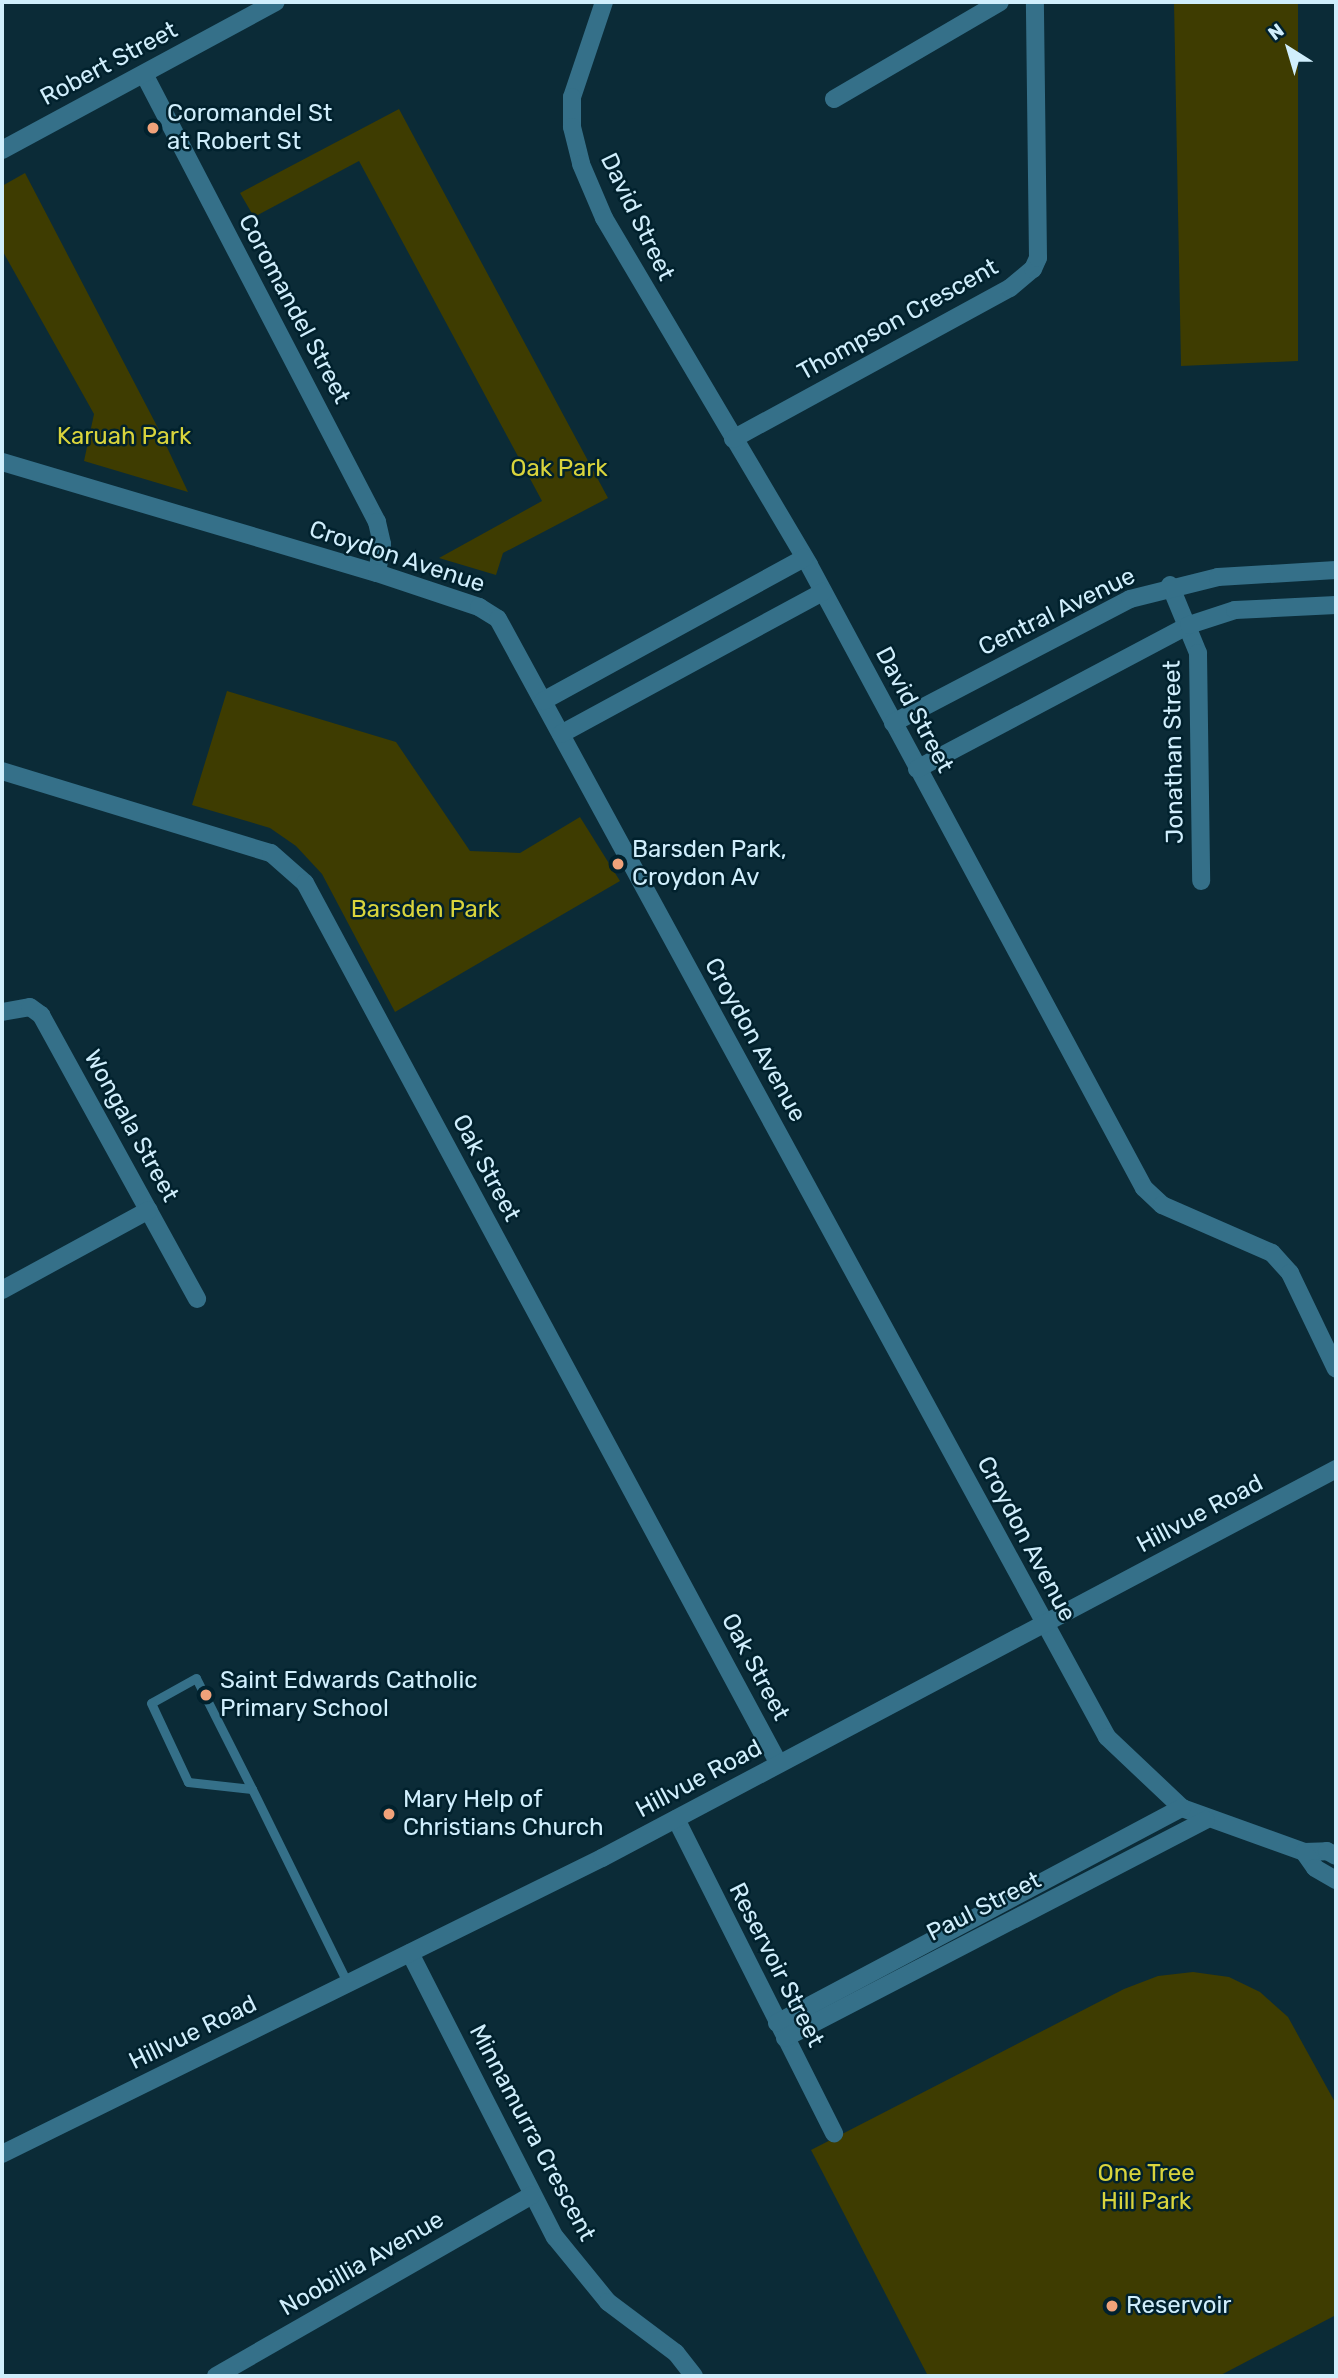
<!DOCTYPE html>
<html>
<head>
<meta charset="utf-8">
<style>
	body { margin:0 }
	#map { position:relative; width:1338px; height:2378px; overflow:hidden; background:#0b2b37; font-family:Rubik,sans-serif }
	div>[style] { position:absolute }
	.green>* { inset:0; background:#3e3c01 }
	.service>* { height:9px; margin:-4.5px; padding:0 4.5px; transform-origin:4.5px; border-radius:4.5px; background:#357089 }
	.minor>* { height:18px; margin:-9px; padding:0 9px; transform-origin:9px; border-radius:9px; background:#357089 }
	.tertiary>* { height:18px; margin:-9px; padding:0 9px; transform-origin:9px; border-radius:9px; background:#357089 }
	.dots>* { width:19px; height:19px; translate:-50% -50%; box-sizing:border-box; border:4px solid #01212d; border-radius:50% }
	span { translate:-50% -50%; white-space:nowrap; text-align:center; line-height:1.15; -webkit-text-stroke:5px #01212d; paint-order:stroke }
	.street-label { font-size:24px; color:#d0eefc }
	.poi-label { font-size:24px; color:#d0eefc }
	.left { translate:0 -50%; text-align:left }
	.park-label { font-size:24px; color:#d9d43c }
	.frame { position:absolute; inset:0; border:4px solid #d0eefc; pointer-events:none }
	.north { position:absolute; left:1254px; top:14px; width:70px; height:70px; -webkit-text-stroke:5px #01212d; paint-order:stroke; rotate:323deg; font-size:19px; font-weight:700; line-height:28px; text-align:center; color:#d0eefc }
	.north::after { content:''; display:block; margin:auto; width:24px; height:32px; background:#d0eefc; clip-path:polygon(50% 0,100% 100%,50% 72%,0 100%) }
</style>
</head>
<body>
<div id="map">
	<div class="green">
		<div style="clip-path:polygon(1174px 2px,1298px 2px,1298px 361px,1181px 366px)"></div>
		<div style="clip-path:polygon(399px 109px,608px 498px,503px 553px,496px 575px,439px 558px,542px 501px,359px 161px,254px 217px,240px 193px)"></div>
		<div style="clip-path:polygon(25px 173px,158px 428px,188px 492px,84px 461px,94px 414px,2px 250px,2px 186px)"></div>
		<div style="clip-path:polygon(227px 691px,396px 742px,470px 851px,520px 853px,580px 817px,620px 881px,395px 1012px,322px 874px,296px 846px,270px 828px,192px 805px)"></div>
		<div style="clip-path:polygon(1193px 1972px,1229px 1977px,1260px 1992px,1288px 2017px,1336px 2104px,1336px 2315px,1219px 2376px,928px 2376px,811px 2150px,1124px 1989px,1158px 1976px)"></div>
	</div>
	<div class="service">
		<div style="left:252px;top:1789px;width:124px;rotate:-116.8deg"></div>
		<div style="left:196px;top:1678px;width:51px;rotate:150.9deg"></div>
		<div style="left:151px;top:1703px;width:87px;rotate:64.9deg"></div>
		<div style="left:188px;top:1782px;width:64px;rotate:6.2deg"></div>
		<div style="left:252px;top:1789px;width:217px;rotate:63.8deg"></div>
	</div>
	<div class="minor">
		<div style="left:604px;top:2px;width:100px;rotate:108.6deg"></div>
		<div style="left:572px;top:97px;width:30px;rotate:90deg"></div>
		<div style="left:572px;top:127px;width:38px;rotate:76deg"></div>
		<div style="left:581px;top:164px;width:59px;rotate:66.9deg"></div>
		<div style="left:604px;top:218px;width:403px;rotate:59.4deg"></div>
		<div style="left:809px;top:565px;width:707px;rotate:61.73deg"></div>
		<div style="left:1144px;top:1188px;width:25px;rotate:43deg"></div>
		<div style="left:1162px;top:1205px;width:120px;rotate:23.6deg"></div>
		<div style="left:1272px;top:1253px;width:27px;rotate:48deg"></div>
		<div style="left:1290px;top:1273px;width:106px;rotate:64.4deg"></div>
		<div style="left:144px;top:74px;width:505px;rotate:62.52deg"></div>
		<div style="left:377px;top:522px;width:23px;rotate:77deg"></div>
		<div style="left:382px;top:544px;width:29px;rotate:100deg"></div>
		<div style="left:834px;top:99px;width:192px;rotate:-30.3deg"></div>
		<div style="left:733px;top:439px;width:315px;rotate:-28.6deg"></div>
		<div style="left:1010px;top:288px;width:30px;rotate:-40deg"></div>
		<div style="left:1033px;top:269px;width:12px;rotate:-66deg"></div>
		<div style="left:1038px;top:258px;width:256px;rotate:-90.7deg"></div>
		<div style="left:2px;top:462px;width:391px;rotate:16.5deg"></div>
		<div style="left:377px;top:573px;width:108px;rotate:18.4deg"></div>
		<div style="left:479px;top:607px;width:22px;rotate:32deg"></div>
		<div style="left:498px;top:619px;width:1273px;rotate:61.42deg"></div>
		<div style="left:1107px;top:1737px;width:103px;rotate:43.4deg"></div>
		<div style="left:1182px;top:1808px;width:130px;rotate:19.8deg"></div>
		<div style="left:1304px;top:1852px;width:23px;rotate:-2deg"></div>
		<div style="left:1327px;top:1851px;width:10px;rotate:29deg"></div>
		<div style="left:1170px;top:585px;width:74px;rotate:67.6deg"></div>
		<div style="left:1198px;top:653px;width:228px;rotate:89.2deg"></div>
		<div style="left:543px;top:701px;width:298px;rotate:-28.7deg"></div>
		<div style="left:893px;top:723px;width:267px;rotate:-27.6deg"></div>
		<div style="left:1130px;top:599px;width:91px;rotate:-14deg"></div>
		<div style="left:1218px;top:577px;width:118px;rotate:-3.4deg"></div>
		<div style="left:561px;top:734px;width:298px;rotate:-28.5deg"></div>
		<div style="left:917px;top:769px;width:308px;rotate:-27.9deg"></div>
		<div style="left:1189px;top:625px;width:48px;rotate:-18.1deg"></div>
		<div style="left:1235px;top:610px;width:101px;rotate:-2.8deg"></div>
		<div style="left:2px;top:771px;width:281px;rotate:17deg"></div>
		<div style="left:271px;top:853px;width:45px;rotate:41.4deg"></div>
		<div style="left:305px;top:883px;width:1000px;rotate:61.72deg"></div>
		<div style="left:2px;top:1012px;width:28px;rotate:-10deg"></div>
		<div style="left:30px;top:1007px;width:14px;rotate:36deg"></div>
		<div style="left:41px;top:1015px;width:324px;rotate:61.2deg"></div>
		<div style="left:2px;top:1290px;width:167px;rotate:-28.6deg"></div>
		<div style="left:676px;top:1819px;width:352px;rotate:63.3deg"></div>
		<div style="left:1304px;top:1852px;width:19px;rotate:55deg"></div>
		<div style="left:1315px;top:1868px;width:24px;rotate:30deg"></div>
		<div style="left:410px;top:1953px;width:319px;rotate:63deg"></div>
		<div style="left:555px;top:2237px;width:84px;rotate:50.8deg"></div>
		<div style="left:608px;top:2302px;width:85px;rotate:36.9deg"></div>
		<div style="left:676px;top:2353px;width:29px;rotate:52deg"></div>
		<div style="left:777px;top:2023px;width:459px;rotate:-28deg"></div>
		<div style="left:785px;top:2038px;width:474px;rotate:-27.4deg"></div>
		<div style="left:216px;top:2376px;width:364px;rotate:-29.8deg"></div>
	</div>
	<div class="tertiary">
		<div style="left:2px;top:150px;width:311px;rotate:-28.4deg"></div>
		<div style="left:2px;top:2154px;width:669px;rotate:-26.26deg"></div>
		<div style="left:602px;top:1858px;width:831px;rotate:-27.92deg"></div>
	</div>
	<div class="dots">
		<div style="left:153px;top:128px;background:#f0a27a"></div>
		<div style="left:618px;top:864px;background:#f0a27a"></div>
		<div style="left:206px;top:1695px;background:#f0a27a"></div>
		<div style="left:389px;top:1814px;background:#f0a27a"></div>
		<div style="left:1112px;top:2306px;background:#f0a27a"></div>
	</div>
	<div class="street-label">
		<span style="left:109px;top:64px;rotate:-28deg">Robert Street</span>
		<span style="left:637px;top:217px;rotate:64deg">David Street</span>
		<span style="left:294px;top:309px;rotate:62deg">Coromandel Street</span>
		<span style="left:898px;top:320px;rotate:-29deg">Thompson Crescent</span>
		<span style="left:397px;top:557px;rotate:18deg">Croydon Avenue</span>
		<span style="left:1057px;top:612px;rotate:-26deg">Central Avenue</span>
		<span style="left:914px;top:710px;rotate:62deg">David Street</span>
		<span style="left:1174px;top:752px;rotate:-91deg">Jonathan Street</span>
		<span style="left:755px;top:1040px;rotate:61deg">Croydon Avenue</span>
		<span style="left:131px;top:1126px;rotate:61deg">Wongala Street</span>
		<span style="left:486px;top:1168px;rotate:62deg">Oak Street</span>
		<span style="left:1200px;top:1514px;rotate:-28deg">Hillvue Road</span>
		<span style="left:1026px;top:1539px;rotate:62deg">Croydon Avenue</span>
		<span style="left:755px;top:1667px;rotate:62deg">Oak Street</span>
		<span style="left:699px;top:1779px;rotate:-28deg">Hillvue Road</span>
		<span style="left:984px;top:1907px;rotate:-27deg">Paul Street</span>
		<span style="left:776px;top:1965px;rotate:63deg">Reservoir Street</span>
		<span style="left:193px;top:2033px;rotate:-26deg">Hillvue Road</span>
		<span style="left:532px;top:2133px;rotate:62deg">Minnamurra Crescent</span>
		<span style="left:362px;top:2264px;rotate:-30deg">Noobillia Avenue</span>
	</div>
	<div class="poi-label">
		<span class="left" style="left:167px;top:128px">Coromandel St<br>at Robert St</span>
		<span class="left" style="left:632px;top:864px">Barsden Park,<br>Croydon Av</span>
		<span class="left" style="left:220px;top:1695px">Saint Edwards Catholic<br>Primary School</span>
		<span class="left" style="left:403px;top:1814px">Mary Help of<br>Christians Church</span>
		<span class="left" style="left:1126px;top:2306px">Reservoir</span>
	</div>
	<div class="park-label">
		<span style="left:124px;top:437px">Karuah Park</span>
		<span style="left:559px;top:469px">Oak Park</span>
		<span style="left:425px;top:910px">Barsden Park</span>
		<span style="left:1146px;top:2188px">One Tree<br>Hill Park</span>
	</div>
	<div class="frame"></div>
	<div class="north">N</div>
</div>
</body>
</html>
